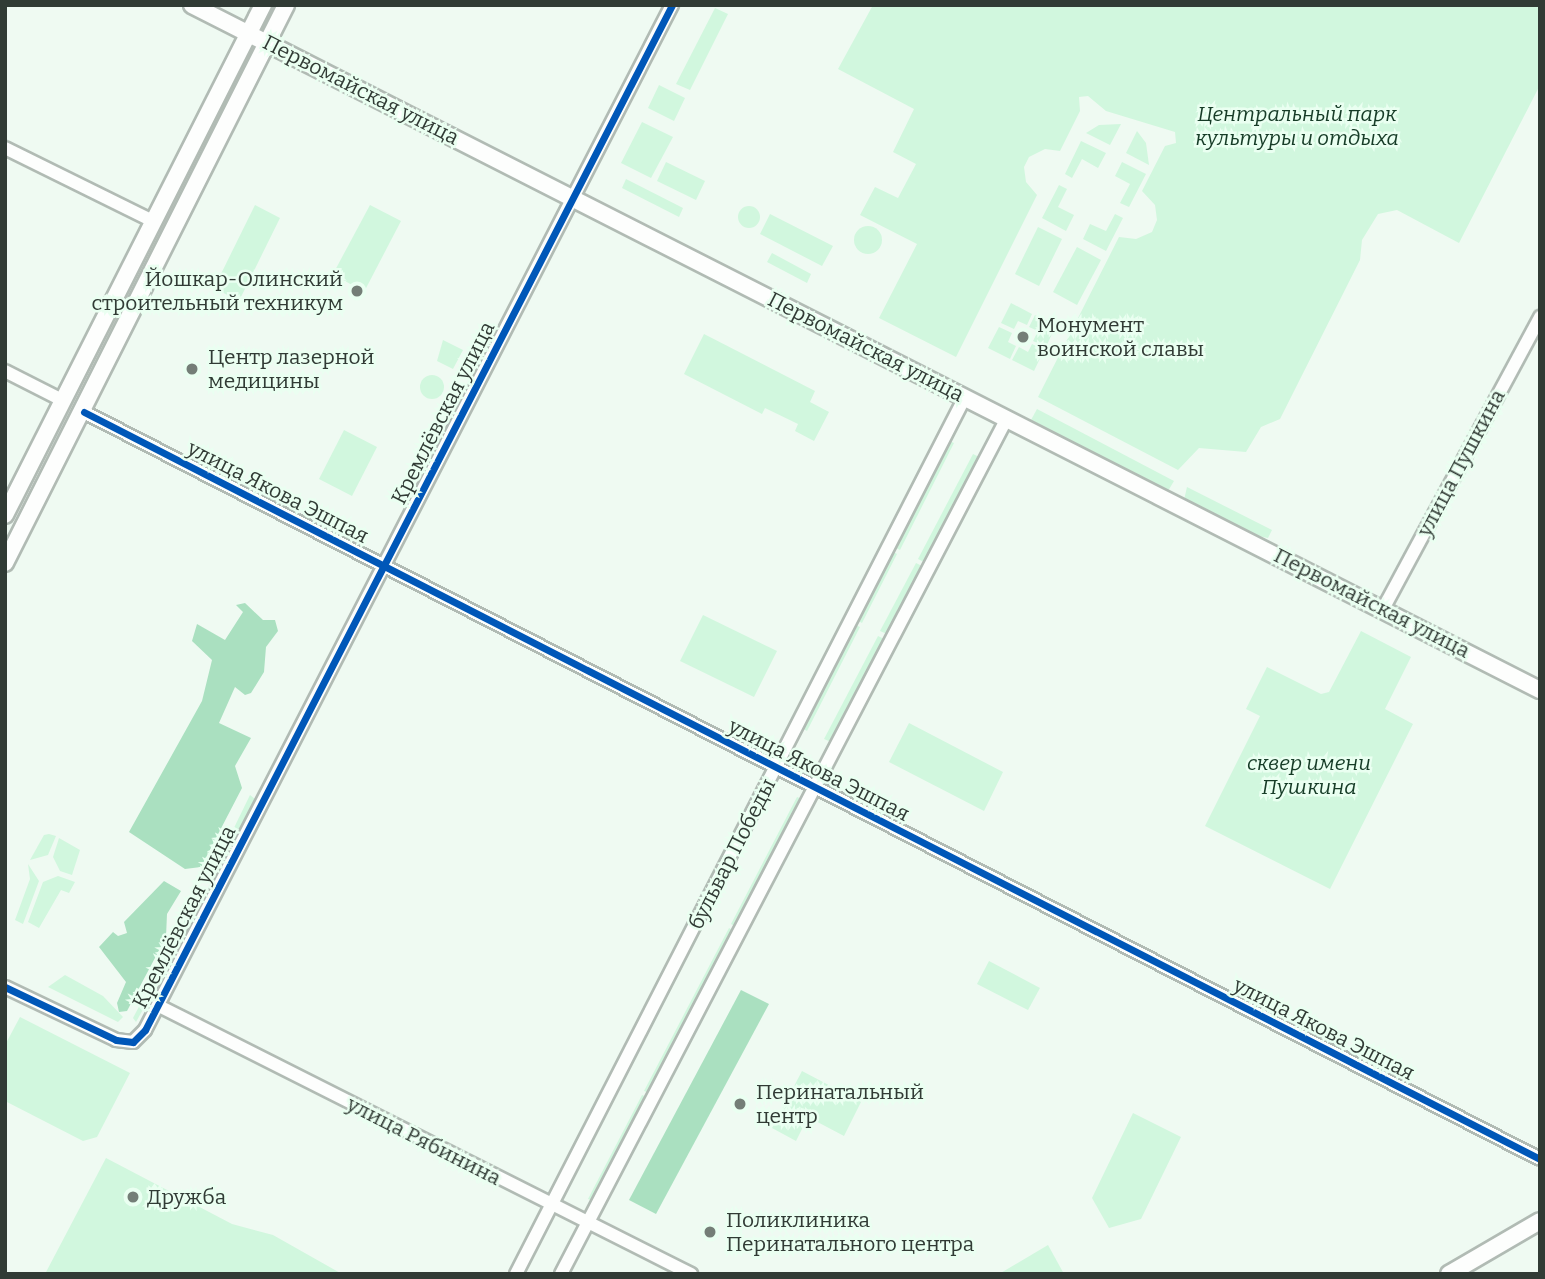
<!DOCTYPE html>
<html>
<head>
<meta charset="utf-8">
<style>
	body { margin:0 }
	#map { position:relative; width:1545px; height:1279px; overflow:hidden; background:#effaf2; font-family:Bitter,serif }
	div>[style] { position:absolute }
	.green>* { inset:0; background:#d1f7de }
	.round { border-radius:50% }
	.forest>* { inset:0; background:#aae0c0 }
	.roads { filter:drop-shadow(2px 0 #b1bbb4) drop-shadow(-2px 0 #b1bbb4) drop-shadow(0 2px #b1bbb4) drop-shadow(0 -2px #b1bbb4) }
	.minor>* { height:12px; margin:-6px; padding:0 6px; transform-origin:6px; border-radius:6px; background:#fdfefd }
	.major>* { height:16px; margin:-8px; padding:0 8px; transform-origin:8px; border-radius:8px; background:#fdfefd }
	.cycleway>* { height:7px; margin:-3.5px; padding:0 3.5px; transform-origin:3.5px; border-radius:3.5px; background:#0057b8 }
	.dots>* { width:19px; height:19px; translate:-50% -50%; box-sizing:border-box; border:4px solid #eafff1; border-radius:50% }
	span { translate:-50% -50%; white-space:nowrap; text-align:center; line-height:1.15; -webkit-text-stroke:5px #eafff1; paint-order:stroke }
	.street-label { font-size:21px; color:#313b35 }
	.park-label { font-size:21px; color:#163c27; font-style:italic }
	.poi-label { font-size:21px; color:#313b35 }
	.right { translate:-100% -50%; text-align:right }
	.left { translate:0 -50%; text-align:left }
	.frame { position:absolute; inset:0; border:7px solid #313b35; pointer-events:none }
</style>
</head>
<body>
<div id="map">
	<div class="green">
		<div style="clip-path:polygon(873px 5px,1540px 5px,1540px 85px,1459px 243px,1397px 210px,1378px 214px,1362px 240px,1360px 260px,1280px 419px,1261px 427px,1246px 452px,1199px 448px,1178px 470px,1038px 397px,1119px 237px,1136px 239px,1152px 232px,1157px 220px,1155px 205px,1142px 191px,1165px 146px,1176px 143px,1175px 132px,1106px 111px,1088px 96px,1079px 97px,1080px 111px,1060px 151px,1045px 149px,1029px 157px,1024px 167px,1026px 182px,1037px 195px,956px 357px,879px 318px,917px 244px,860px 215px,875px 187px,898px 198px,916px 164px,893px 152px,914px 109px,838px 69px)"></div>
		<div style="clip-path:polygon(715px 8px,728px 14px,690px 90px,676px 84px)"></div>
		<div style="clip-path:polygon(659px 85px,685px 98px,674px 121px,648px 108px)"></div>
		<div style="clip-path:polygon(642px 122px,673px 137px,651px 178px,621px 163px)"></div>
		<div style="clip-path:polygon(1121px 124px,1110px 145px,1086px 133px,1099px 125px)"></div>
		<div style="clip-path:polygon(1137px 131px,1146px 143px,1149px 165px,1126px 153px)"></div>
		<div style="clip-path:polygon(1081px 141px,1106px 153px,1098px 168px,1082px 159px,1072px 178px,1065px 174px)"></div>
		<div style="clip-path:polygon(666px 162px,705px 181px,696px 200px,657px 181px)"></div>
		<div style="clip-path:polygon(1122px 162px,1146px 174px,1129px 207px,1120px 203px,1130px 184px,1115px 176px)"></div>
		<div style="clip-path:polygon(626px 179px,683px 208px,679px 217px,622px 188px)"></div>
		<div style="clip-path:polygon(1059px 185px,1067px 189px,1058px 207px,1074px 215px,1066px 231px,1042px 218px)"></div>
		<div style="clip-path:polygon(255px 205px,280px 218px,239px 301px,214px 288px)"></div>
		<div style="clip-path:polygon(370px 205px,401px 221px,364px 292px,333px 274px)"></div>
		<div class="round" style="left:738px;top:206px;width:22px;height:22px"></div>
		<div style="clip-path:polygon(770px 214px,833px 246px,822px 266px,760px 234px)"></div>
		<div style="clip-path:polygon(1115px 214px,1123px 218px,1106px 251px,1083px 239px,1090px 224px,1106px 231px)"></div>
		<div class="round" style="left:854px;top:226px;width:28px;height:28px"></div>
		<div style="clip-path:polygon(1038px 227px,1062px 239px,1039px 286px,1015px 274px)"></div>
		<div style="clip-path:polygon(1077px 247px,1101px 260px,1077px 305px,1053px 292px)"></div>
		<div style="clip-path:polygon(772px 253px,811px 274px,807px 283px,767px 262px)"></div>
		<div style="clip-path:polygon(1011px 303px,1032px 314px,1027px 325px,1018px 321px,1014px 329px,1001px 323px)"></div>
		<div style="clip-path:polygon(1035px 315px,1056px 325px,1046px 347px,1033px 341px,1038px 331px,1029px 327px)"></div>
		<div style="clip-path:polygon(999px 327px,1012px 333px,1008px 342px,1016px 346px,1010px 359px,988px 348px)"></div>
		<div style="clip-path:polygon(704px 334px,815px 391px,810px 402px,829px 412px,814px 441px,795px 431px,798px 424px,765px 408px,762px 414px,684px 374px)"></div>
		<div style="clip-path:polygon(443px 340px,463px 350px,453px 369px,437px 361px)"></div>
		<div style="clip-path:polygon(1032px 344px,1044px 350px,1034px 371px,1012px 360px,1019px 347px,1028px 352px)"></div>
		<div class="round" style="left:420px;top:375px;width:24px;height:24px"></div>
		<div style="clip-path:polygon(1037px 409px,1174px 481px,1168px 491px,1031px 420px)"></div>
		<div style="clip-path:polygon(344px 430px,377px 447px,352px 496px,319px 479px)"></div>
		<div style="clip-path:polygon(947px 440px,954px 443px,900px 550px,892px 546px)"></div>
		<div style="clip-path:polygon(973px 454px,979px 457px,924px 562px,918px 559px)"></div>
		<div style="clip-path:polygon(1187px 487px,1272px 530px,1268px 538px,1249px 534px,1184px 500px)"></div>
		<div style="clip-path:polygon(890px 550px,897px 554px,862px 623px,855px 619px)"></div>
		<div style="clip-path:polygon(916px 563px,922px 566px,887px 634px,880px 631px)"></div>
		<div style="clip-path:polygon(703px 615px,777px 651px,754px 697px,680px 661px)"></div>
		<div style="clip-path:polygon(853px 624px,860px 627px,807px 731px,800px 727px)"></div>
		<div style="clip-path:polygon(1361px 631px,1411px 657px,1385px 709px,1413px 724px,1330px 889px,1205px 826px,1260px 716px,1246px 709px,1267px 667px,1321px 694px,1329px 692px)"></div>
		<div style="clip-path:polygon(878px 636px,884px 639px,831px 742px,824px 739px)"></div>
		<div style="clip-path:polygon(909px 723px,1003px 772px,984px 811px,889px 762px)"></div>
		<div style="clip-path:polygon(771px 782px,776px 785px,624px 1081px,619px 1078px)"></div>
		<div style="clip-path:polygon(250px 795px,255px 799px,215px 876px,210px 877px)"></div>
		<div style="clip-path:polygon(797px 797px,802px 799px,736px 927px,731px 924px)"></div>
		<div style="clip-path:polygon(49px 834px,56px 836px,48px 855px,30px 860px,44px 835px)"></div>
		<div style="clip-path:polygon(59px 838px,80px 850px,72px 875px,60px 871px,53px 857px)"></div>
		<div style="clip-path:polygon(28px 864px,39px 881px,23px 924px,15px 920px,30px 879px)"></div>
		<div style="clip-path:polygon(58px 876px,75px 882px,69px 893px,61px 890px,39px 928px,28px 922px,43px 882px)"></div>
		<div style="clip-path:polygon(198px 895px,203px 902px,136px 1022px,133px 1018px)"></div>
		<div style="clip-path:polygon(729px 928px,734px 931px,649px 1093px,644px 1091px)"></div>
		<div style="clip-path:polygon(989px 961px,1040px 988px,1028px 1010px,977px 984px)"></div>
		<div style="clip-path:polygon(65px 975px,103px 996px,123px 1017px,118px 1022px,48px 987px)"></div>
		<div style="clip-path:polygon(20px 1017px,130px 1073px,97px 1137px,83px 1141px,5px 1101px,5px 1045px)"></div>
		<div style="clip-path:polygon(802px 1071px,861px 1102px,844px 1136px,808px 1117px,796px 1141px,772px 1128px)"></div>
		<div style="clip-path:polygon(642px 1095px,647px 1097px,593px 1201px,588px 1199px)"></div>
		<div style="clip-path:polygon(1133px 1113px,1181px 1137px,1141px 1219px,1109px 1228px,1092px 1198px)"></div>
		<div style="clip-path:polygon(106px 1158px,232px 1224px,273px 1235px,342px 1274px,45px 1274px)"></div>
		<div style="clip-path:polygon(1048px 1245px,1064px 1274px,999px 1274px)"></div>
	</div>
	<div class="forest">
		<div style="clip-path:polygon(245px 603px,263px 620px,275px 620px,278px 631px,266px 647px,264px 672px,251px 693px,245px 695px,235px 687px,219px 723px,251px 738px,235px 766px,242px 788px,201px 867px,185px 869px,129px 832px,202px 701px,212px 660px,192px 641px,197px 624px,225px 640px,243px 612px,236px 605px)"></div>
		<div style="clip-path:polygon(164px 881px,181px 891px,167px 914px,166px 937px,127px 1011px,119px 1012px,117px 1003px,126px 982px,99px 947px,113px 932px,118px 936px,127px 933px,124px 922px)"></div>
		<div style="clip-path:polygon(741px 990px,769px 1004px,656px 1214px,629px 1200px)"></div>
	</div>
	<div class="roads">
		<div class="minor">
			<div style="left:5px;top:148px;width:167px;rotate:26.3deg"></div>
			<div style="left:5px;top:371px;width:66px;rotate:27deg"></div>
			<div style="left:84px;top:412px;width:1636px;rotate:27.16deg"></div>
			<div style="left:1383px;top:609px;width:332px;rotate:-61.7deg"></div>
			<div style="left:5px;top:987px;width:123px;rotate:25.5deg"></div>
			<div style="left:116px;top:1040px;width:17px;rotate:7deg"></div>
			<div style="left:133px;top:1042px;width:17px;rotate:-45deg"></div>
			<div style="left:145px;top:1030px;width:1153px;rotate:-62.79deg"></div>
			<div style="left:159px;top:1006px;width:596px;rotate:26.74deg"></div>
			<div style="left:516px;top:1274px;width:985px;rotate:-62.89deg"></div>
			<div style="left:561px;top:1274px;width:965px;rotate:-62.48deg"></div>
		</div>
		<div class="major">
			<div style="left:192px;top:5px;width:1512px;rotate:26.94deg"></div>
			<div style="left:5px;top:515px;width:572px;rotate:-63.17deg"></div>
			<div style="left:5px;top:563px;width:625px;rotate:-63.27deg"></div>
			<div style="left:1449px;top:1274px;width:105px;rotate:-30.2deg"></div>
		</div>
	</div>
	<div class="cycleway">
		<div style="left:84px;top:412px;width:1636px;rotate:27.16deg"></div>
		<div style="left:5px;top:987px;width:123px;rotate:25.5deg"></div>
		<div style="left:116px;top:1040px;width:17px;rotate:7deg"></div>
		<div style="left:133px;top:1042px;width:17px;rotate:-45deg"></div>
		<div style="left:145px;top:1030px;width:1153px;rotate:-62.79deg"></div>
	</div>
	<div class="dots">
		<div style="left:357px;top:291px;background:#747e77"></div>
		<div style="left:1023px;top:337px;background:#747e77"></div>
		<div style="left:192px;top:369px;background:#747e77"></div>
		<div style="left:740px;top:1104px;background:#747e77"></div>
		<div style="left:133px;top:1197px;background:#747e77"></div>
		<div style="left:710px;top:1232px;background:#747e77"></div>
	</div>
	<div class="street-label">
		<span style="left:361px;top:90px;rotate:27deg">Первомайская улица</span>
		<span style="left:866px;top:347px;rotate:27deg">Первомайская улица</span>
		<span style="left:443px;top:413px;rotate:-63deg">Кремлёвская улица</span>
		<span style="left:1461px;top:463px;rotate:-62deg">улица Пушкина</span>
		<span style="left:278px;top:492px;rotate:27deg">улица Якова Эшпая</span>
		<span style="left:1372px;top:603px;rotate:27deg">Первомайская улица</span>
		<span style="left:819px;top:770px;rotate:27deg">улица Якова Эшпая</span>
		<span style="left:732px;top:854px;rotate:-63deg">бульвар Победы</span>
		<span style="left:184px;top:917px;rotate:-63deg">Кремлёвская улица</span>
		<span style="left:1324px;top:1029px;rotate:27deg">улица Якова Эшпая</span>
		<span style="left:424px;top:1141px;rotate:27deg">улица Рябинина</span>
	</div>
	<div class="park-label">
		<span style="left:1297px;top:126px">Центральный парк<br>культуры и отдыха</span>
		<span style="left:1309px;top:775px">сквер имени<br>Пушкина</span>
	</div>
	<div class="poi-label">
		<span class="right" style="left:343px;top:291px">Йошкар-Олинский<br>строительный техникум</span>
		<span class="left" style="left:1037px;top:337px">Монумент<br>воинской славы</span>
		<span class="left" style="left:208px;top:369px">Центр лазерной<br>медицины</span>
		<span class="left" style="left:756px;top:1104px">Перинатальный<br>центр</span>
		<span class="left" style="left:147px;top:1197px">Дружба</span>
		<span class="left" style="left:726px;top:1232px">Поликлиника<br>Перинатального центра</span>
	</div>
	<div class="frame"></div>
</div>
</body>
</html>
